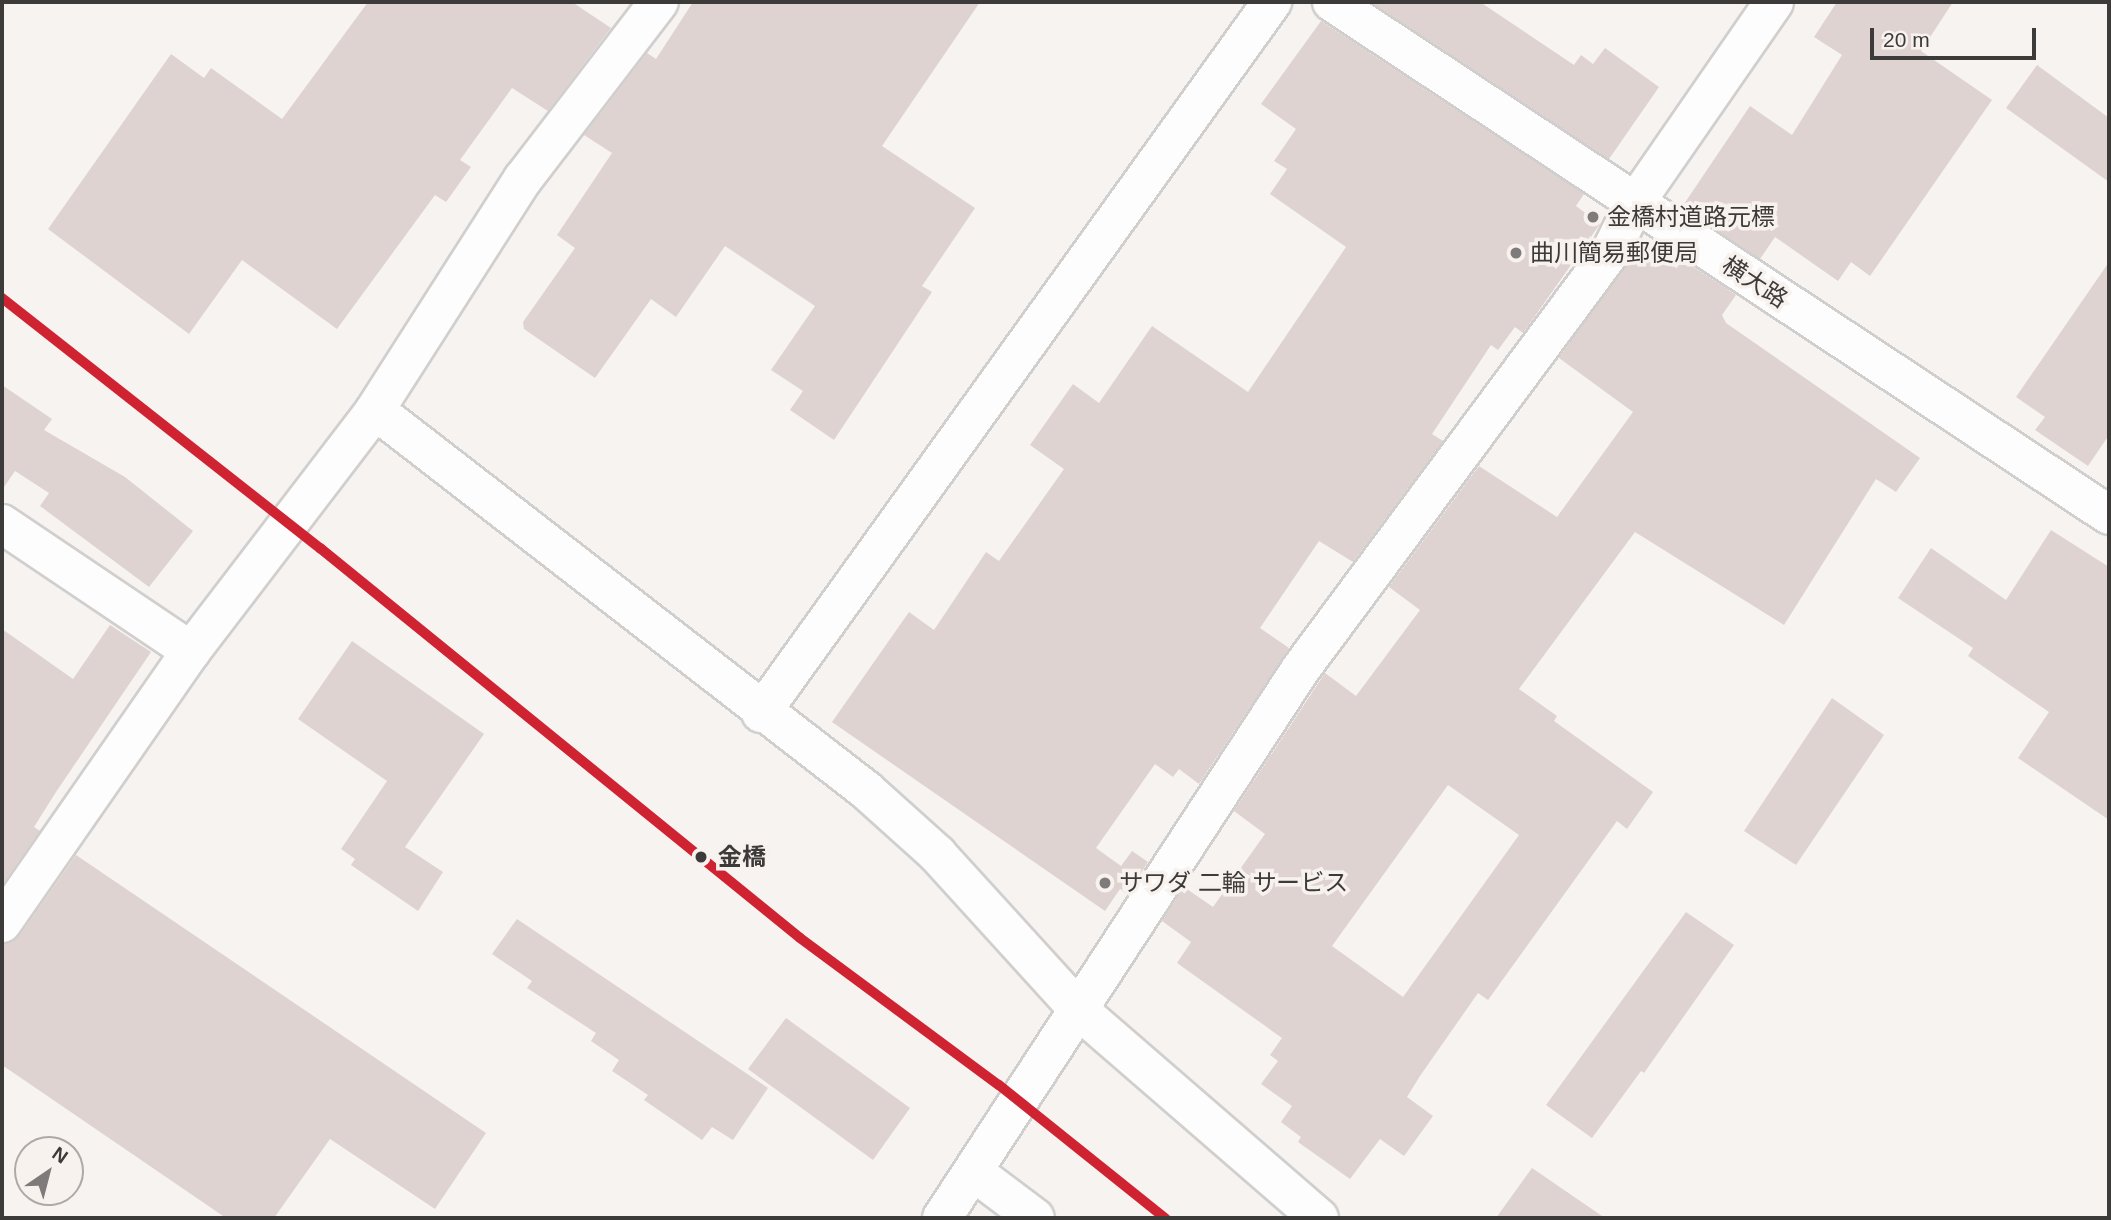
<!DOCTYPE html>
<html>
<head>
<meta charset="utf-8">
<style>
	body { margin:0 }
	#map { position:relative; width:2111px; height:1220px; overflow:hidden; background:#f6f3f1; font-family:Helvetica,"Noto Sans JP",sans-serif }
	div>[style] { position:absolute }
	.building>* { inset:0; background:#ded3d1 }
	.roads { filter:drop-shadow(2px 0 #d1cfce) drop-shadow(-2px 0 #d1cfce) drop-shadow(0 2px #d1cfce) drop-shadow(0 -2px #d1cfce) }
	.minor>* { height:38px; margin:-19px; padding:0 19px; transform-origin:19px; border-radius:19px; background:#fefdfd }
	.tertiary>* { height:38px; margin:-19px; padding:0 19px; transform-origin:19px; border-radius:19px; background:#fefdfd }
	.rail-1>* { height:10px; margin:-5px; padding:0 5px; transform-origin:5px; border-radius:5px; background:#d02332 }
	.dots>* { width:19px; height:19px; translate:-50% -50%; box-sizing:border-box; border:4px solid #f8f2ef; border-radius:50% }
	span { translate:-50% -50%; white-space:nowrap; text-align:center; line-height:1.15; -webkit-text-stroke:7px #f8f2ef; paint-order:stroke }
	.poi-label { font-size:24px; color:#3d3b3a }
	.left { translate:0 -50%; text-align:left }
	.street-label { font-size:24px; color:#3d3b3a }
	.stop-label { font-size:24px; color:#3d3b3a; font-weight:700 }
	.frame { position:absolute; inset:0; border:4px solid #3d3b3a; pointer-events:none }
	.north { position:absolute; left:14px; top:1136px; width:70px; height:70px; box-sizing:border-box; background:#f8f2ef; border:2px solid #ada9a7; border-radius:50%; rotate:35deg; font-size:19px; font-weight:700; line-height:28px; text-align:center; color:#3d3b3a }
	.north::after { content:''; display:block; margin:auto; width:24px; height:32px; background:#7e7b7a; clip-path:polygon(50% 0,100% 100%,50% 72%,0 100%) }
	.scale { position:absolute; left:1870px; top:28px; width:166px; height:32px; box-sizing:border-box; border:4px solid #3d3b3a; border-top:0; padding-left:9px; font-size:21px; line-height:24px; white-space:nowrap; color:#3d3b3a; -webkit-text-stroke:5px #f8f2ef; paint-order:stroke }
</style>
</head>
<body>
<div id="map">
	<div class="building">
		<div style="clip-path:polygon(368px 2px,572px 2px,611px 28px,548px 111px,512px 88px,460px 160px,471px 167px,446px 202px,435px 195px,337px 329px,242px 260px,189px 334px,48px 229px,171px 54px,204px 78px,211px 68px,282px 119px)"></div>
		<div style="clip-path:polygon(693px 2px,980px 2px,882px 146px,975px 208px,922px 286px,932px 292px,834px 440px,790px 410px,803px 391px,771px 370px,815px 306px,725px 246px,676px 317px,651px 299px,595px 378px,524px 329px,523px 322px,575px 248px,557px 235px,612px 153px,584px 135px,647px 53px,656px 59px)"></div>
		<div style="clip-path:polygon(1371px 2px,1480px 2px,1574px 65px,1581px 55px,1593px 64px,1605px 48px,1659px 87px,1609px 159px)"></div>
		<div style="clip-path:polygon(1837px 2px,1953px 2px,1921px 51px,1992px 100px,1870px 276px,1851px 262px,1838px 281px,1775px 237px,1760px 259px,1682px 207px,1750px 106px,1792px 135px,1842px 55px,1814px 37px)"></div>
		<div style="clip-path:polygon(1321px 21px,1584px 194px,1576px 206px,1600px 224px,1523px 333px,1515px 327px,1498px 350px,1491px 345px,1432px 434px,1443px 441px,1353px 562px,1319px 541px,1260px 628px,1289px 648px,1199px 784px,1179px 769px,1173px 777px,1155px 764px,1096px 848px,1121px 866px,1132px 851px,1148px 862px,1127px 894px,1120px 889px,1105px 911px,832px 722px,909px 612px,934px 630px,986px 552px,999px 561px,1064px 469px,1030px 445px,1073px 384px,1099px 403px,1152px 326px,1248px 392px,1346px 247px,1270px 194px,1287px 169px,1274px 161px,1296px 129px,1261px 104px)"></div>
		<div style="clip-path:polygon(2037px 65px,2109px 118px,2109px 182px,2006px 108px)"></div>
		<div style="clip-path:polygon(evenodd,1657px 243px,1736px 295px,1722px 315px,1726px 323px,1920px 458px,1896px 492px,1876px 479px,1784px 625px,1635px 532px,1519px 689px,1557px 716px,1554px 721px,1653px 792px,1627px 829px,1617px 821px,1488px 1000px,1478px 993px,1420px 1076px,1407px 1097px,1433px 1116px,1404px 1156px,1380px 1139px,1350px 1179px,1298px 1142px,1301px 1137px,1281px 1122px,1292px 1106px,1261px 1084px,1278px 1061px,1270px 1055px,1282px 1038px,1177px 963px,1191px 942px,1162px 921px,1184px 887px,1213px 907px,1265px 834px,1234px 811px,1325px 673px,1356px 696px,1420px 610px,1389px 587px,1479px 466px,1557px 517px,1633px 412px,1559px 358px,1636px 249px,1648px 257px,1657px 243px,1448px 785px,1519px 835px,1403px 997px,1332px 946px,1448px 785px)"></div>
		<div style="clip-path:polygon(2109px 262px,2109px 435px,2088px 466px,2035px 430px,2045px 417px,2016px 397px)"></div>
		<div style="clip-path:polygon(2px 385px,52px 419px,44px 430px,125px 477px,193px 531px,149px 587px,40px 506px,49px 493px,15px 471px,2px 490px)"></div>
		<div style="clip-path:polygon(2051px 530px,2109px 567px,2109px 820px,2018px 758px,2049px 712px,1968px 656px,1973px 648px,1898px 598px,1931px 548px,2006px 600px)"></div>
		<div style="clip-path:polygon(110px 625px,151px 652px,56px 792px,34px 827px,40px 831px,2px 885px,2px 629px,73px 679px)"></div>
		<div style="clip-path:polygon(352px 641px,484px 734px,405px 847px,443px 872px,418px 911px,351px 865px,355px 859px,341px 849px,387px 781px,298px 719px)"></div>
		<div style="clip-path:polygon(1832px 698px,1884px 735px,1796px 865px,1744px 831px)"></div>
		<div style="clip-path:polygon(76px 855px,486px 1133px,435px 1209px,330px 1139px,274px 1218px,226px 1218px,2px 1065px,2px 945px,20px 935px)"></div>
		<div style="clip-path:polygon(1686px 912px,1734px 945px,1644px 1073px,1641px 1071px,1592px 1138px,1546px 1105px)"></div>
		<div style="clip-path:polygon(517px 919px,768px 1088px,733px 1140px,712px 1127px,702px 1140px,644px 1100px,648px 1095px,612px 1071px,619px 1060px,591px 1041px,596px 1033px,527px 988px,532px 981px,492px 954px)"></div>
		<div style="clip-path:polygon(786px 1018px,910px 1108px,873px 1160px,748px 1069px)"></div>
		<div style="clip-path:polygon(1532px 1168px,1605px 1218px,1496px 1218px)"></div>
	</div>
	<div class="roads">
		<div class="minor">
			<div style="left:1332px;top:2px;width:931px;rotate:33.43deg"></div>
			<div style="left:2px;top:524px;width:228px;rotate:33.9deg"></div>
			<div style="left:2px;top:923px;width:331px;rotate:-55.2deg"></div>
			<div style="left:191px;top:651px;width:303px;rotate:-52.6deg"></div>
			<div style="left:375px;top:410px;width:274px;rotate:-57.4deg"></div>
			<div style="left:523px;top:179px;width:223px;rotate:-52.5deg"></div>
			<div style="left:942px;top:1218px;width:655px;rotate:-56.84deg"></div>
			<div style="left:1300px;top:670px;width:522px;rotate:-53.42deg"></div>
			<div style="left:1611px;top:251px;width:54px;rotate:-63.4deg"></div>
			<div style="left:1635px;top:203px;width:244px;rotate:-55.3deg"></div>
		</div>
		<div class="tertiary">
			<div style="left:375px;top:410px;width:621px;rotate:37.74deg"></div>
			<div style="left:866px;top:790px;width:96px;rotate:42deg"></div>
			<div style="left:937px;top:854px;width:212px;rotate:47.7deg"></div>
			<div style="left:1080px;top:1011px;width:316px;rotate:40.9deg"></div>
			<div style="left:761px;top:713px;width:876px;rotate:-54.29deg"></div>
			<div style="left:974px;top:1172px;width:76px;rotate:37deg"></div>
		</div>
	</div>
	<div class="rail-1">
		<div style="left:2px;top:298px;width:405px;rotate:38.2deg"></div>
		<div style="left:320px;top:548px;width:618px;rotate:39.09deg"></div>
		<div style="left:800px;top:938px;width:247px;rotate:36.5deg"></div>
		<div style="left:999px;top:1085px;width:213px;rotate:38.7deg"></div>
	</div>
	<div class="dots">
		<div style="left:1593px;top:217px;background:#7e7b7a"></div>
		<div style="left:1516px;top:253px;background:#7e7b7a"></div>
		<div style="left:701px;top:857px;background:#3d3b3a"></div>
		<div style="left:1105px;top:883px;background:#7e7b7a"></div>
	</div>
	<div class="poi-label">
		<span class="left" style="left:1607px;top:217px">金橋村道路元標</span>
		<span class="left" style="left:1530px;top:253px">曲川簡易郵便局</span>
		<span class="left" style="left:1119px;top:883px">サワダ 二輪 サービス</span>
	</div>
	<div class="street-label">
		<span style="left:1755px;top:282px;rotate:33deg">横大路</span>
	</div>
	<div class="stop-label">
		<span class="left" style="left:718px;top:857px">金橋</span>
	</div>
	<div class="frame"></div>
	<div class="north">N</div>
	<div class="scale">20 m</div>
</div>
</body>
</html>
